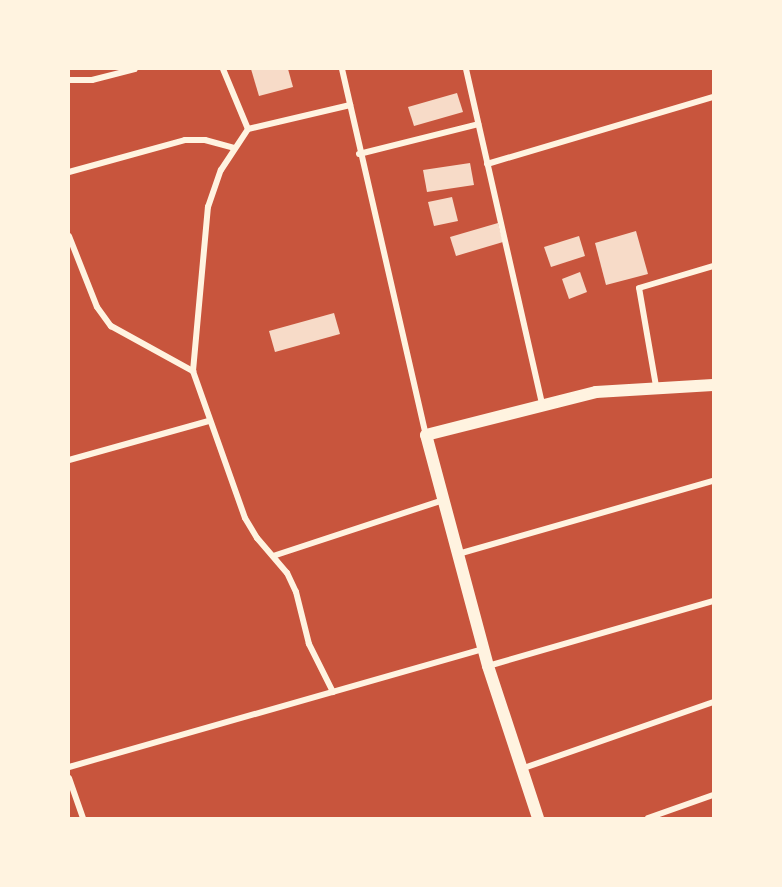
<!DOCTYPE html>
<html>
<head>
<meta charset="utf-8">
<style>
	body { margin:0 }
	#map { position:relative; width:782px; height:887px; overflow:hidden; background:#c8553d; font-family:"Work Sans",sans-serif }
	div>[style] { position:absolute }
	.building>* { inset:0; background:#f7dbc8 }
	.minor>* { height:6px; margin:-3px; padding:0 3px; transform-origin:3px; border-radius:3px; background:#fff3e0 }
	.secondary>* { height:12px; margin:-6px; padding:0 6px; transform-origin:6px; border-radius:6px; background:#fff3e0 }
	span { translate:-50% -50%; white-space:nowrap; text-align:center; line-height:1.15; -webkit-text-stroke:6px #fff3e0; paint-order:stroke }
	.frame { position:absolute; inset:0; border:70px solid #fff3e0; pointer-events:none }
</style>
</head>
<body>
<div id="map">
	<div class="building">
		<div style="clip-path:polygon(251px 69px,288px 69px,293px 87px,259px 96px)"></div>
		<div style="clip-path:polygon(457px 93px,463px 112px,414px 126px,408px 107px)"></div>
		<div style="clip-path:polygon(470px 163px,474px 185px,427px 192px,423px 170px)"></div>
		<div style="clip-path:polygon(452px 197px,458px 221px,434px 226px,428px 202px)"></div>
		<div style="clip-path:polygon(498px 223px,503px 242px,456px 256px,450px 237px)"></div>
		<div style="clip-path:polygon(636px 231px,648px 274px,606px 285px,595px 243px)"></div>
		<div style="clip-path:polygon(579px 236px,585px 256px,551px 267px,544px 247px)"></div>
		<div style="clip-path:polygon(580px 272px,587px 292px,569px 299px,562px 279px)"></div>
		<div style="clip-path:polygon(334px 313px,340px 334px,275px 352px,269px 331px)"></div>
	</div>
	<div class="minor">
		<div style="left:223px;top:69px;width:65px;rotate:67.4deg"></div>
		<div style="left:342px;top:69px;width:376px;rotate:77.1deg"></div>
		<div style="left:466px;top:69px;width:343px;rotate:77.2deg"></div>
		<div style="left:69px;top:80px;width:23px"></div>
		<div style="left:92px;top:80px;width:44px;rotate:-14.3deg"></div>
		<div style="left:359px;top:154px;width:123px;rotate:-14.1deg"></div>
		<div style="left:487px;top:164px;width:236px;rotate:-16.5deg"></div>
		<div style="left:69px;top:172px;width:120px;rotate:-15.4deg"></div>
		<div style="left:185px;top:140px;width:20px"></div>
		<div style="left:205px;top:140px;width:31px;rotate:15deg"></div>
		<div style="left:69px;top:236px;width:76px;rotate:68.5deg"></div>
		<div style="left:97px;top:307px;width:24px;rotate:54deg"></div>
		<div style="left:111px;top:326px;width:94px;rotate:28.8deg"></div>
		<div style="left:656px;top:386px;width:99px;rotate:-99.8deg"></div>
		<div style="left:639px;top:288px;width:77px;rotate:-16.6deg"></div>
		<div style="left:69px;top:460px;width:145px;rotate:-15.6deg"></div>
		<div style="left:458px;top:554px;width:265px;rotate:-16deg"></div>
		<div style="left:273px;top:556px;width:179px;rotate:-18.2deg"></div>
		<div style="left:488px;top:666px;width:234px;rotate:-16.1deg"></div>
		<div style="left:333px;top:692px;width:54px;rotate:-116.6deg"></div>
		<div style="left:309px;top:644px;width:54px;rotate:-104deg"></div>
		<div style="left:296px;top:592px;width:21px;rotate:-115deg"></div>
		<div style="left:287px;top:573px;width:46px;rotate:-130.6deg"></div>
		<div style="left:257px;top:538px;width:23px;rotate:-121deg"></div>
		<div style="left:245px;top:518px;width:156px;rotate:-109.5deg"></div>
		<div style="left:193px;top:371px;width:165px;rotate:-84.8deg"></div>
		<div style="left:208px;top:207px;width:39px;rotate:-71deg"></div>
		<div style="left:221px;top:170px;width:49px;rotate:-56.6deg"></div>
		<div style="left:248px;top:129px;width:105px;rotate:-13.2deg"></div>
		<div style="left:69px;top:767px;width:430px;rotate:-15.9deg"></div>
		<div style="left:521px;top:769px;width:203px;rotate:-19.2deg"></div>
		<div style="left:69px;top:778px;width:42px;rotate:70.7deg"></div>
		<div style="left:648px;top:818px;width:69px;rotate:-19.5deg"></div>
	</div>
	<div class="secondary">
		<div style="left:538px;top:818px;width:160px;rotate:-108.2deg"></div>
		<div style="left:488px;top:666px;width:239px;rotate:-105deg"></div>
		<div style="left:426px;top:435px;width:175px;rotate:-14.2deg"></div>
		<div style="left:596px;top:392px;width:117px;rotate:-3.4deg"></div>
	</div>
	<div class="frame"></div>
</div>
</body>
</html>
